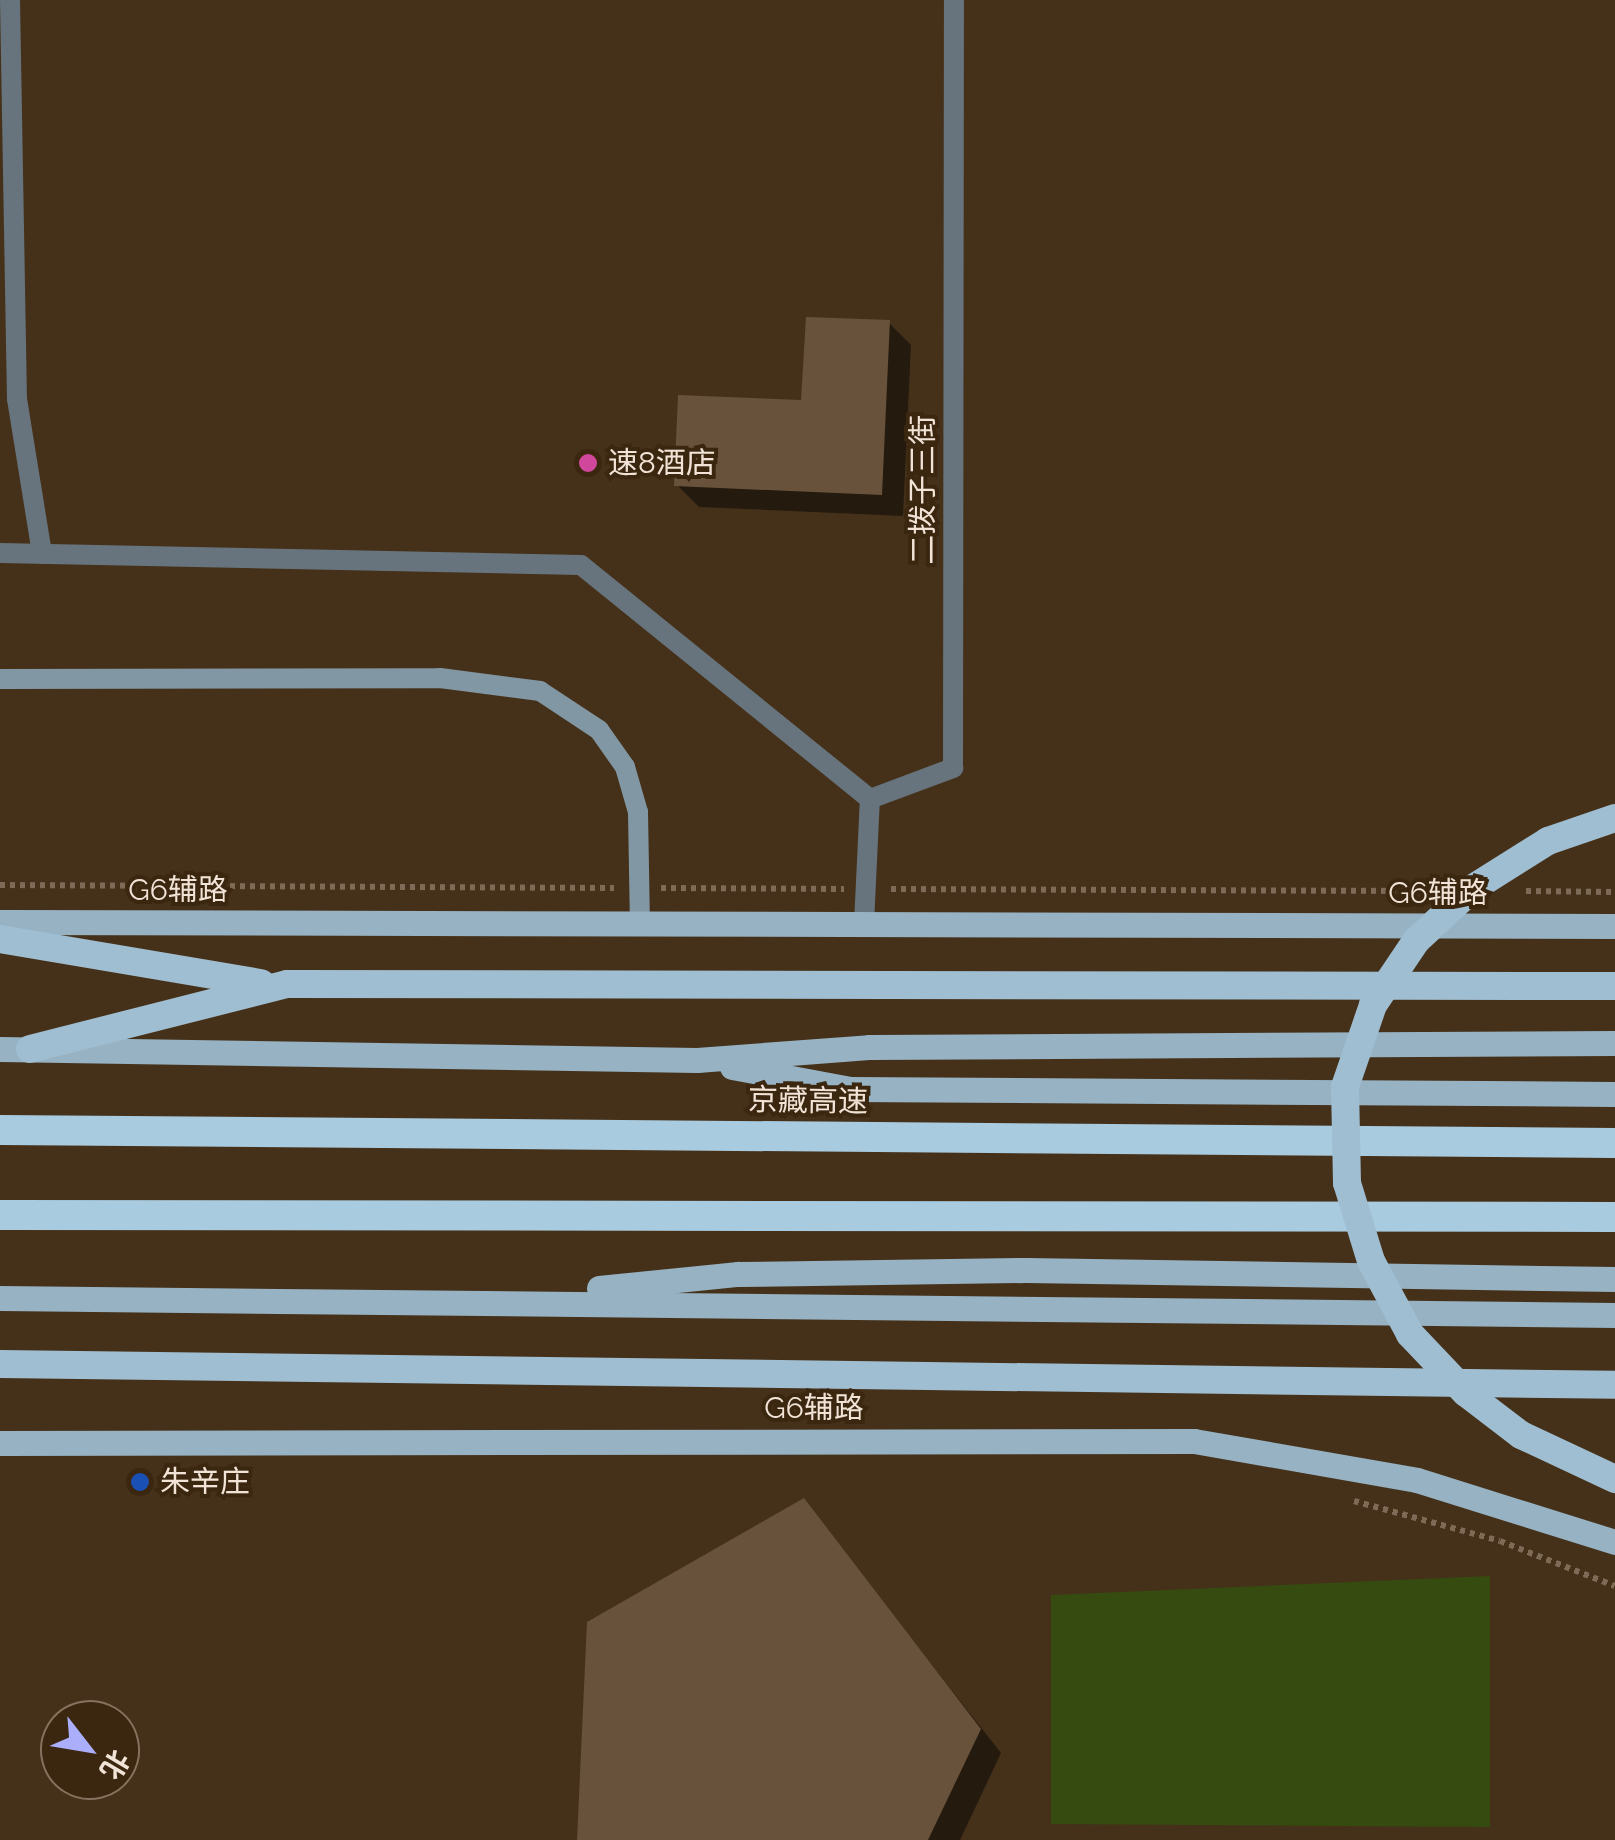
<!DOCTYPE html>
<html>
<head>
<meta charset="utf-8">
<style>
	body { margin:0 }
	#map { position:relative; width:1615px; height:1840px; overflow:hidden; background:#45311a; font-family:Raleway,"Noto Sans SC",sans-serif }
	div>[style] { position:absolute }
	.green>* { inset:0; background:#364b10 }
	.shadow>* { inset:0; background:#0007 }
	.building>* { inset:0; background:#68523b }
	.path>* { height:6px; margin-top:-3px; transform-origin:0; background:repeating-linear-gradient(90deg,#7d6b57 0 5px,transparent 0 10px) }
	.minor>* { height:20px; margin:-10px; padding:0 10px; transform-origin:10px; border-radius:10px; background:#67747d }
	.tertiary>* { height:20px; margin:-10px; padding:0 10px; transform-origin:10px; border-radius:10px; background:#67747d }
	.secondary>* { height:20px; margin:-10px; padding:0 10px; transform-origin:10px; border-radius:10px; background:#8297a4 }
	.primary>* { height:25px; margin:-12.5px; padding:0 12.5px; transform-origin:12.5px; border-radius:12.5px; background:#96b2c3 }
	.trunk>* { height:28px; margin:-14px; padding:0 14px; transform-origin:14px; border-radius:14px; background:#a0bed1 }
	.motorway>* { height:30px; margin:-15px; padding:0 15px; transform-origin:15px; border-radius:15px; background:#a9cbdf }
	.trunk-bridge>* { height:28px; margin:-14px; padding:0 14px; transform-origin:14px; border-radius:14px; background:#a0bed1 }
	.dots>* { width:28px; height:28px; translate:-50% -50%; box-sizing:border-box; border:5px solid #3b2710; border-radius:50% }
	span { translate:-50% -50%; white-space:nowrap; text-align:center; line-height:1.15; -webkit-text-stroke:8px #3b2710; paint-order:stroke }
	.poi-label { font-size:30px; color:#f1e3d6 }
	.left { translate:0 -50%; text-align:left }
	.street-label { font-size:30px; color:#f1e3d6 }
	.north { position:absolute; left:40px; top:1700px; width:100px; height:100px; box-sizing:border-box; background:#3b2710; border:2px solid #84725f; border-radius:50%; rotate:121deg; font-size:28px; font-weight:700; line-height:40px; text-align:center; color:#f1e3d6 }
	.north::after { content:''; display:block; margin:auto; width:35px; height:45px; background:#abaffb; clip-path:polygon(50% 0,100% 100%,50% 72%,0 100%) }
</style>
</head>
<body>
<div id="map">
	<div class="green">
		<div style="clip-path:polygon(1490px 1576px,1490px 1827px,1051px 1824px,1051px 1595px)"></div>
	</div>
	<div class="shadow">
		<div style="clip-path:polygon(889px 323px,911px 345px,903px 516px,699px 507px,677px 485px,804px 403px)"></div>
		<div style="clip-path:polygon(804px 1502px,1001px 1753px,960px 1840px,580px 1840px)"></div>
	</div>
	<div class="building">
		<div style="clip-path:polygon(806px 317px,890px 320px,882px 495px,674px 486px,678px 395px,801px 400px)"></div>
		<div style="clip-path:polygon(804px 1498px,981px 1729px,928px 1840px,577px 1840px,587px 1622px)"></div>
	</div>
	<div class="path">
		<div style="left:0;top:885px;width:614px;rotate:0.28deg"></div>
		<div style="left:661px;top:888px;width:183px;rotate:0.3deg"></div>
		<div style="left:891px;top:889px;width:538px;rotate:0.21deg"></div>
		<div style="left:1526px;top:891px;width:89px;rotate:0.6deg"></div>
		<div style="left:1354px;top:1501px;width:151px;rotate:15.3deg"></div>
		<div style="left:1500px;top:1541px;width:123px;rotate:21.4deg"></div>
	</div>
	<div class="minor">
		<div style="left:10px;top:0;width:399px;rotate:89deg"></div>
		<div style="left:17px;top:399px;width:157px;rotate:80.8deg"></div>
		<div style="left:0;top:553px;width:581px;rotate:1.18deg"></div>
		<div style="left:581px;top:565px;width:372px;rotate:39deg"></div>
	</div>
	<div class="tertiary">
		<div style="left:864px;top:924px;width:125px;rotate:-87.3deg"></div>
		<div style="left:870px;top:799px;width:89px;rotate:-20.5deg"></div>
		<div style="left:953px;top:768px;width:768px;rotate:-89.93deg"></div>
	</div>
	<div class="secondary">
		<div style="left:0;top:679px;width:440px;rotate:-0.1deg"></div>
		<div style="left:440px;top:678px;width:101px;rotate:7.4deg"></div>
		<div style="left:540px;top:691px;width:71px;rotate:33.5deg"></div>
		<div style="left:599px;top:730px;width:45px;rotate:54.9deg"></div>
		<div style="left:625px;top:767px;width:47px;rotate:73.9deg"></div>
		<div style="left:638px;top:812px;width:111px;rotate:89deg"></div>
	</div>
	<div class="primary">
		<div style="left:0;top:922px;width:1615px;rotate:0.14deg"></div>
		<div style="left:0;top:1049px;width:697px;rotate:0.9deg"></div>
		<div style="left:697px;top:1060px;width:172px;rotate:-4.3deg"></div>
		<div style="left:869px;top:1047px;width:746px;rotate:-0.31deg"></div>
		<div style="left:732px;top:1067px;width:119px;rotate:10.6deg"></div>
		<div style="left:849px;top:1089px;width:766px;rotate:0.37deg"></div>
		<div style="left:599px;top:1288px;width:140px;rotate:-5.8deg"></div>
		<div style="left:738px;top:1274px;width:288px;rotate:-0.8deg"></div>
		<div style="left:1026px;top:1270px;width:589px;rotate:0.88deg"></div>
		<div style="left:0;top:1298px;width:1615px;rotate:0.6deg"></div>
		<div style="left:0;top:1443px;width:1194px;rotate:-0.1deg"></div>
		<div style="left:1194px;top:1441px;width:226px;rotate:9.9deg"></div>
		<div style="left:1417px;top:1480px;width:207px;rotate:17.4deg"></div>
	</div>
	<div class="trunk">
		<div style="left:0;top:939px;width:265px;rotate:9.6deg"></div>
		<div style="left:30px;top:1049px;width:265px;rotate:-14.2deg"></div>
		<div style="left:287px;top:984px;width:1328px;rotate:0.09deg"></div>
		<div style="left:0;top:1364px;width:1615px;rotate:0.74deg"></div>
	</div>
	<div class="motorway">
		<div style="left:0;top:1130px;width:1615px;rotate:0.46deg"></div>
		<div style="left:0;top:1215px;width:1615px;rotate:0.07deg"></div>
	</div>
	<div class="trunk-bridge">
		<div style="left:1615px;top:818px;width:71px;rotate:161.1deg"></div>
		<div style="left:1548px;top:841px;width:89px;rotate:147.9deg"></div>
		<div style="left:1473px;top:888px;width:78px;rotate:137.1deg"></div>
		<div style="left:1416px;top:941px;width:77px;rotate:123.9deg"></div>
		<div style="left:1373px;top:1005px;width:87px;rotate:108.9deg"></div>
		<div style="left:1345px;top:1087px;width:96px;rotate:88.8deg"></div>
		<div style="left:1347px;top:1183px;width:82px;rotate:72.9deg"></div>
		<div style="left:1371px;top:1261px;width:83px;rotate:61.9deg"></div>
		<div style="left:1410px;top:1334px;width:81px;rotate:46.5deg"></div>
		<div style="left:1466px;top:1393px;width:69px;rotate:37.4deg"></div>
		<div style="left:1521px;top:1435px;width:104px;rotate:25.1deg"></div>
	</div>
	<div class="dots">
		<div style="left:588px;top:463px;background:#d1479c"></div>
		<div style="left:140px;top:1482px;background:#1a4fb4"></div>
	</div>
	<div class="poi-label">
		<span class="left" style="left:608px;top:463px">速8酒店</span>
		<span class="left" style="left:160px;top:1482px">朱辛庄</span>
	</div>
	<div class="street-label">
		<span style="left:923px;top:490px;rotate:-90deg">二拨子三街</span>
		<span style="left:178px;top:890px">G6辅路</span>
		<span style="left:1438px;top:893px">G6辅路</span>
		<span style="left:808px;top:1101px;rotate:1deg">京藏高速</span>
		<span style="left:814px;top:1408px">G6辅路</span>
	</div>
	<div class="north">北</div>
</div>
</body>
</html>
